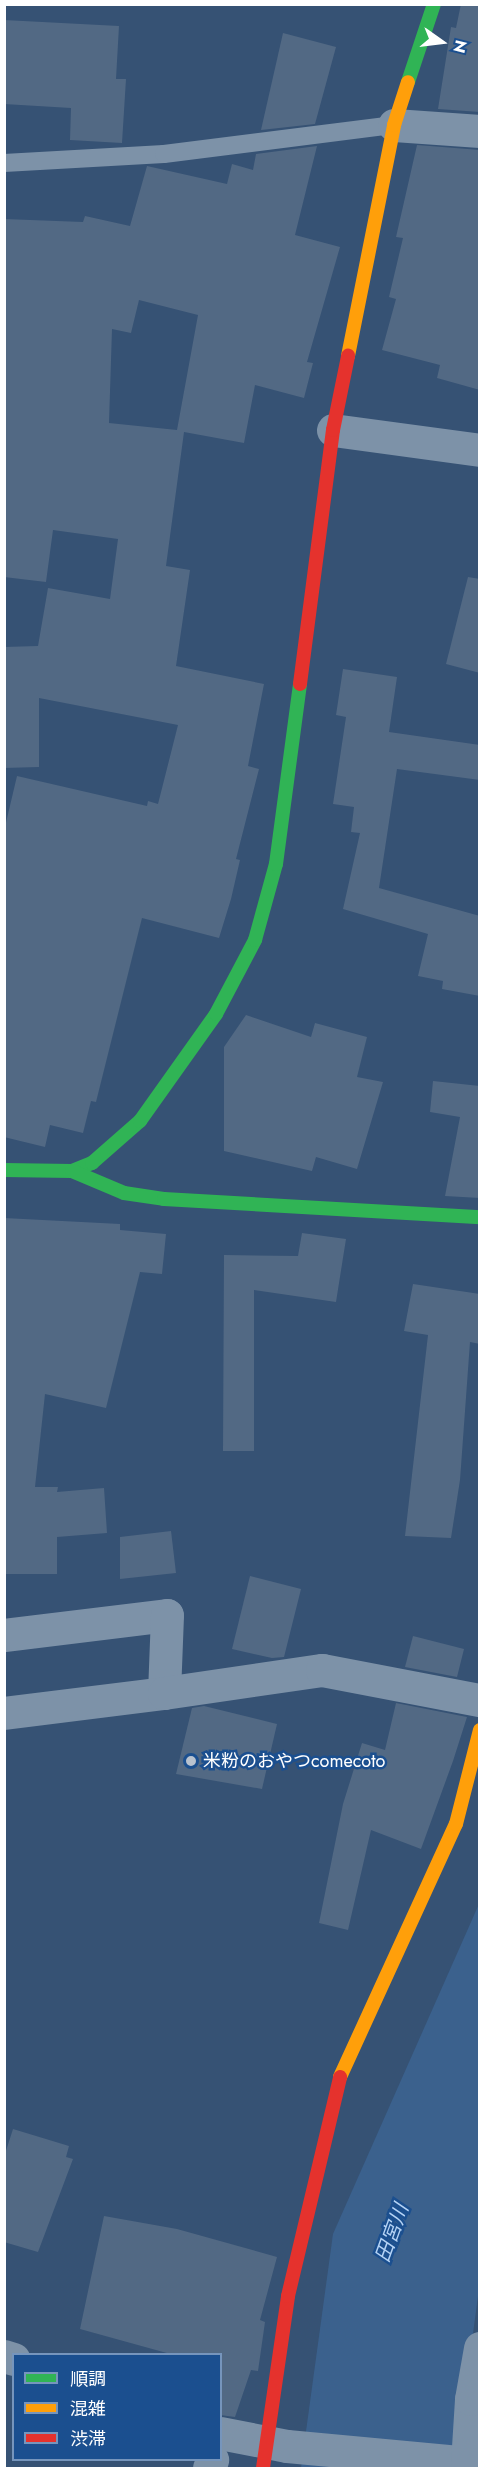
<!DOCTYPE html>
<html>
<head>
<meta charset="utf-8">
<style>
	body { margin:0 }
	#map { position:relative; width:484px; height:2473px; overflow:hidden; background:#365274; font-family:Jost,"Noto Sans JP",sans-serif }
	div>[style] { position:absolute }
	.water>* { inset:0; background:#3b618d }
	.building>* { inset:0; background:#526984 }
	.lane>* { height:18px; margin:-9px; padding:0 9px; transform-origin:9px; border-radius:9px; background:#7d92a8 }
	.street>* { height:33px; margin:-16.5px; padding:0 16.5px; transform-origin:16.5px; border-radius:16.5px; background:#7d92a8 }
	.fast>* { height:14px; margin:-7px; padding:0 7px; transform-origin:7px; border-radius:7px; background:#30b455 }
	.slow>* { height:14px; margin:-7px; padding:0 7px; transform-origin:7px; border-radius:7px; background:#ff9f0a }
	.jam>* { height:14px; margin:-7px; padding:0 7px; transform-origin:7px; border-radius:7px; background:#e5322d }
	.dots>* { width:16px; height:16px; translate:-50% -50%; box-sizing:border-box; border:3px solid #1b4f8f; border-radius:50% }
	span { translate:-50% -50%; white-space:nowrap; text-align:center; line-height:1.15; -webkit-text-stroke:5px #1b4f8f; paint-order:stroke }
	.poi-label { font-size:18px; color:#fff }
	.left { translate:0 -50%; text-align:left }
	.water-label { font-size:20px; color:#b5d3f5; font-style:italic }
	.frame { position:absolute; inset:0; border:6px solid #fff; pointer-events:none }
	.legend { position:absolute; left:12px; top:2353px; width:210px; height:108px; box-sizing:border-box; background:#1b4f8f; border:2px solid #7695bc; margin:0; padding:8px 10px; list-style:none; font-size:18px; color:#fff }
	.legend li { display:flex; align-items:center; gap:12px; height:30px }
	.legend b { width:30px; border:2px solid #7695bc }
	.north { position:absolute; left:412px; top:12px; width:60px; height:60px; -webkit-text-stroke:4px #1b4f8f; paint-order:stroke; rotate:104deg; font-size:16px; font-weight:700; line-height:24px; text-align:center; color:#fff }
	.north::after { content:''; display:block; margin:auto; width:21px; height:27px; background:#fff; clip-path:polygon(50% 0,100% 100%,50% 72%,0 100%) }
</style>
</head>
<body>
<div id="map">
	<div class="water">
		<div style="clip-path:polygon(479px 1904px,480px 2281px,455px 2468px,301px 2468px,333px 2234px)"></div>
	</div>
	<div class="building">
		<div style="clip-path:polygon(461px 4px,480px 4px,480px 112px,438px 109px,451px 27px,456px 28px)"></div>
		<div style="clip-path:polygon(4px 20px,119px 26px,116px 79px,126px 79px,122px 143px,70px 140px,71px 108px,4px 104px)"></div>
		<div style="clip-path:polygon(283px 33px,336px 47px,315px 124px,261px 130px)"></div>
		<div style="clip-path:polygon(417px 145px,480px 150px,480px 390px,437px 378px,440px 365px,382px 350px,396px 299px,389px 297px,403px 238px,396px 237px)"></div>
		<div style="clip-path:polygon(evenodd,317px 146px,295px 235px,340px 247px,307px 362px,313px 363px,304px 398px,255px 385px,244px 443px,184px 432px,166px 566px,190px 570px,176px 666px,264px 684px,248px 766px,259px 769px,236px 859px,240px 860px,231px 899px,219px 938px,142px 918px,96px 1102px,91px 1101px,83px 1133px,50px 1125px,45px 1147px,4px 1137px,4px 831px,17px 776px,147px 806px,148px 801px,158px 804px,178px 725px,39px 698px,39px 767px,4px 768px,4px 647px,38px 646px,48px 588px,110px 599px,118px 539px,53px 530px,46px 582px,4px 577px,4px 219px,83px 222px,85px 216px,130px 226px,147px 166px,227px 184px,232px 164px,253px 170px,256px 154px,317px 146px,139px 300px,198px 315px,177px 430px,109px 423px,112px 329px,131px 333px,139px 300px)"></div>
		<div style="clip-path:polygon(468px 577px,480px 579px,480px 673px,446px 664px)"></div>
		<div style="clip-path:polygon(343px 669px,397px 677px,389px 732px,480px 745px,480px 780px,397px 769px,379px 888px,480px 916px,480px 996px,442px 989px,443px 981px,418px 976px,428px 934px,343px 909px,360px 833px,351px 832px,354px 807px,333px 804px,346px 717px,336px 715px)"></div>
		<div style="clip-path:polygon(246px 1015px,311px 1037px,315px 1023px,367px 1037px,357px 1077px,383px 1082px,357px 1169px,316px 1157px,312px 1171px,224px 1151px,224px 1047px)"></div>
		<div style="clip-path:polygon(433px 1081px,480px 1086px,480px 1198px,445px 1196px,460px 1117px,430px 1112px)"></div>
		<div style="clip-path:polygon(4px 1218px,120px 1224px,120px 1230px,166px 1234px,162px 1274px,140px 1272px,106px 1408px,45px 1394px,35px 1487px,58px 1487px,57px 1492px,104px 1488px,107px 1533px,57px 1537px,57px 1574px,4px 1574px)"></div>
		<div style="clip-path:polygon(302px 1233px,346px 1239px,336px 1302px,254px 1290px,254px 1451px,223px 1451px,224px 1255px,298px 1256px)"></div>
		<div style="clip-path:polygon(413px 1284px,480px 1294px,480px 1344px,470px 1342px,460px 1480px,451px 1538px,405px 1536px,428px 1335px,404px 1331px)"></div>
		<div style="clip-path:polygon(171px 1531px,176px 1573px,120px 1579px,120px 1537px)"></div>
		<div style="clip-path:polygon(250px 1576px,301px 1589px,284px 1657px,272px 1658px,232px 1649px)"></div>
		<div style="clip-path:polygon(413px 1636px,464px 1649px,457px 1677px,405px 1667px)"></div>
		<div style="clip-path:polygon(396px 1703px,467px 1717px,453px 1761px,421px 1849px,371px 1830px,348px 1930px,319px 1923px,343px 1804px,362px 1743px,385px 1750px)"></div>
		<div style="clip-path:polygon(204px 1706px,277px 1724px,262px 1789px,176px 1774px,192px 1708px)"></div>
		<div style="clip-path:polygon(13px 2129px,69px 2146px,66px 2157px,73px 2159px,38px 2252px,4px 2242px,4px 2157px)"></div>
		<div style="clip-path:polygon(104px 2216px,177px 2229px,277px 2257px,260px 2320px,265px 2322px,258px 2371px,251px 2370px,235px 2417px,220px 2415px,220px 2355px,174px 2355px,80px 2329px)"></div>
	</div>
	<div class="lane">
		<div style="left:4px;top:163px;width:160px;rotate:-3.2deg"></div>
		<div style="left:164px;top:154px;width:232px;rotate:-7.2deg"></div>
	</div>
	<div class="street">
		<div style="left:394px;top:125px;width:86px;rotate:4deg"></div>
		<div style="left:333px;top:430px;width:148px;rotate:7.7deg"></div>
		<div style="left:4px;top:1635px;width:164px;rotate:-7deg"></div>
		<div style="left:167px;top:1615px;width:78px;rotate:92.2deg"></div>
		<div style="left:164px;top:1693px;width:161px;rotate:172.9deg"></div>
		<div style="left:164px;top:1693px;width:160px;rotate:-8.3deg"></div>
		<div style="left:322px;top:1670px;width:161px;rotate:10.8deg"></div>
		<div style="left:4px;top:2356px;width:10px;rotate:17deg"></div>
		<div style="left:220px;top:2433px;width:68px;rotate:11deg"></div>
		<div style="left:287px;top:2446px;width:194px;rotate:5.3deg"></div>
		<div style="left:467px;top:2463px;width:64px;rotate:-86.4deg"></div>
		<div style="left:471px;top:2399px;width:52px;rotate:-80deg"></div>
		<div style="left:209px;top:2468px;width:9px;rotate:-69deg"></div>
	</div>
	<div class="fast">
		<div style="left:408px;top:82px;width:82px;rotate:-71.6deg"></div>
		<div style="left:4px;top:1170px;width:68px;rotate:0.8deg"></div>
		<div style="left:72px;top:1171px;width:22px;rotate:-22deg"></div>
		<div style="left:92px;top:1163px;width:64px;rotate:-41.2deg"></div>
		<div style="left:140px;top:1121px;width:131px;rotate:-54.6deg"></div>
		<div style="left:216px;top:1014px;width:84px;rotate:-62.2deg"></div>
		<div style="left:255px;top:940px;width:79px;rotate:-74.6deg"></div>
		<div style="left:276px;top:864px;width:182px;rotate:-82.4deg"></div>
		<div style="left:72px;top:1171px;width:56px;rotate:22.9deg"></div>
		<div style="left:124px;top:1193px;width:40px;rotate:8.5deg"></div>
		<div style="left:164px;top:1199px;width:317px;rotate:3.3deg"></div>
	</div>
	<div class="slow">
		<div style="left:348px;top:356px;width:236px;rotate:-78.7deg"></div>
		<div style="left:394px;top:125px;width:45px;rotate:-72deg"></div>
		<div style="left:340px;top:2077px;width:278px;rotate:-65.4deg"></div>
		<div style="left:456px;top:1824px;width:97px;rotate:-75.7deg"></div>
	</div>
	<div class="jam">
		<div style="left:300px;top:684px;width:256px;rotate:-82.6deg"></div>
		<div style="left:333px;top:430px;width:76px;rotate:-78.5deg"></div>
		<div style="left:263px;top:2468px;width:174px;rotate:-81.7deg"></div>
		<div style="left:288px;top:2296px;width:225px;rotate:-76.6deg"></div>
	</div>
	<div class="dots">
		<div style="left:191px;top:1761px;background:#b9c2ce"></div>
	</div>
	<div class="poi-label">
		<span class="left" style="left:203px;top:1761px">米粉のおやつcomecoto</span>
	</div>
	<div class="water-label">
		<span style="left:392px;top:2233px;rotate:-70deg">田宮川</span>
	</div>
	<div class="frame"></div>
	<ul class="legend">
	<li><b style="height:8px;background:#30b455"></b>順調</li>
	<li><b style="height:8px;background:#ff9f0a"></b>混雑</li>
	<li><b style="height:8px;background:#e5322d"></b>渋滞</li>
	</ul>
	<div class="north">N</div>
</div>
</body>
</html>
